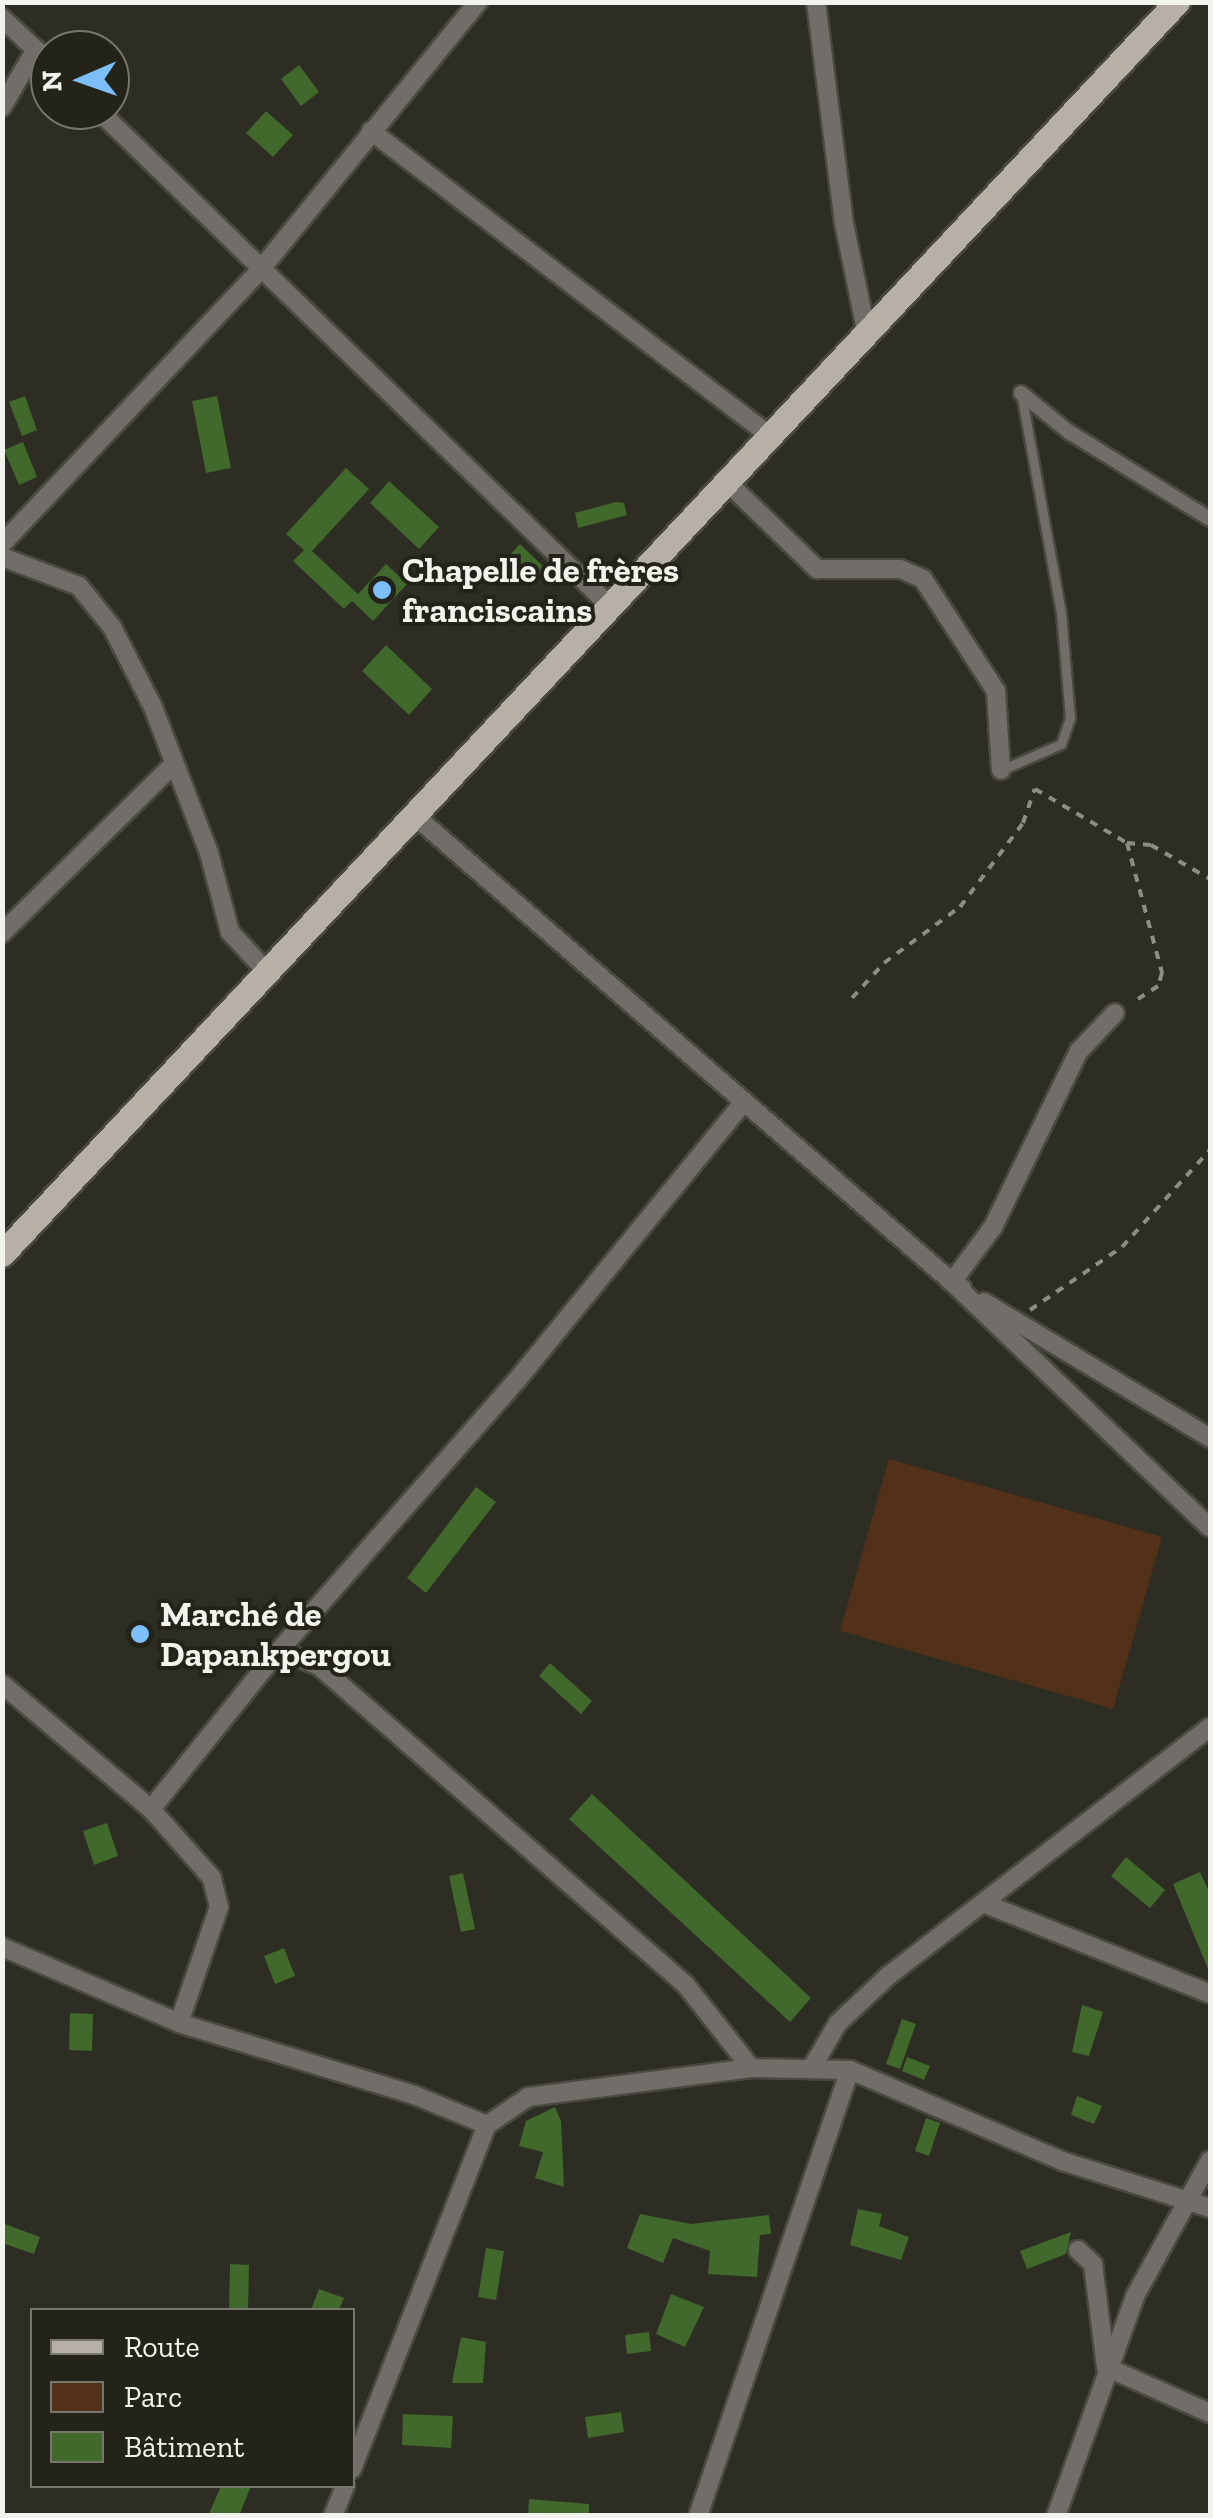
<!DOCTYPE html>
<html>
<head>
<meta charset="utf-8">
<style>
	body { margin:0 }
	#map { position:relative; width:1213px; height:2518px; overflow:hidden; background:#2d2d23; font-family:"Zilla Slab",serif }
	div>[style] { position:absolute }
	.green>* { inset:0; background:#533018 }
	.building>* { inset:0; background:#40692b }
	.path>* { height:4px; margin-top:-2px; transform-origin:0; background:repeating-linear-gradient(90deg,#8d8d85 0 8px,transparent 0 16px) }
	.roads { filter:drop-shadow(2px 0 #49493f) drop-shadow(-2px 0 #49493f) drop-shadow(0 2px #49493f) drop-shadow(0 -2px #49493f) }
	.service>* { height:9px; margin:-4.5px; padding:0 4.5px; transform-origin:4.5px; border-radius:4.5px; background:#716e6a }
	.pedestrian>* { height:14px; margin:-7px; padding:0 7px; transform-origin:7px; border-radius:7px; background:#716e6a }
	.minor>* { height:18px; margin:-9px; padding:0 9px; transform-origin:9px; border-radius:9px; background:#716e6a }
	.primary>* { height:25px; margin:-12.5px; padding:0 12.5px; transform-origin:12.5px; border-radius:12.5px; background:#b6b0a7 }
	.dots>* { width:28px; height:28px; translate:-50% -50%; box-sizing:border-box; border:5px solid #23231a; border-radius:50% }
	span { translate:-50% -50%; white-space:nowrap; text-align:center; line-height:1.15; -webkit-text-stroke:8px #23231a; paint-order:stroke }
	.poi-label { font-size:35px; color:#f3f3ed; font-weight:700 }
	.left { translate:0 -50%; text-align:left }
	.frame { position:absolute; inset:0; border:5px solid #f3f3ed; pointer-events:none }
	.legend { position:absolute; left:30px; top:2308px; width:325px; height:180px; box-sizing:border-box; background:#23231a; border:2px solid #76766e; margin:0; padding:12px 18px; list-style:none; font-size:30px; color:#f3f3ed }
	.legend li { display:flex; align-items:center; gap:20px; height:50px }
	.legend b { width:50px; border:2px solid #76766e }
	.north { position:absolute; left:30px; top:30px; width:100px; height:100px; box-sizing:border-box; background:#23231a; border:2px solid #76766e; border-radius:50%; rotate:268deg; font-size:28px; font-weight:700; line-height:40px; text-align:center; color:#f3f3ed }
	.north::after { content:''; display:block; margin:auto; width:35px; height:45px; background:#7bbef8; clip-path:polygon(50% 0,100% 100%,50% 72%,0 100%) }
</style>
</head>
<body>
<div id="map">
	<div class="green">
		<div style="clip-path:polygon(889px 1459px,1162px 1537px,1113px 1709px,840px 1631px)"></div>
	</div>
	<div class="building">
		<div style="clip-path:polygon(299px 65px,319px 92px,301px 106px,281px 79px)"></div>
		<div style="clip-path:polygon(266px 111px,293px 135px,273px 157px,246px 133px)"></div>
		<div style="clip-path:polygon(25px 396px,37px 430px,22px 436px,9px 402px)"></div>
		<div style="clip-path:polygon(217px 396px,231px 468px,206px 473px,192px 401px)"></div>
		<div style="clip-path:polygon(23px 442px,37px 477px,19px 485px,4px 450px)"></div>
		<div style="clip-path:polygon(346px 468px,369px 489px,312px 551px,358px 594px,386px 564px,407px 584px,373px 621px,352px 601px,344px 609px,293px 561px,304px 550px,286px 534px)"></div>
		<div style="clip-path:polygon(389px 481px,439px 527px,419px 549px,370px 503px)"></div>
		<div style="clip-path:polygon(616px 502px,624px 503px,627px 515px,578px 528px,575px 513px)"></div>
		<div style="clip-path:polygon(520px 544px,546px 569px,535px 581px,508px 557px)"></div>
		<div style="clip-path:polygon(386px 645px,432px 689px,409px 715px,362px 671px)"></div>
		<div style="clip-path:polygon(476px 1487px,496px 1502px,426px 1593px,407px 1578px)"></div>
		<div style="clip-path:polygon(550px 1663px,592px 1701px,581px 1714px,539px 1676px)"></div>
		<div style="clip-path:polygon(592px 1794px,811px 1998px,790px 2022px,569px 1819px)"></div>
		<div style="clip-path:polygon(107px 1823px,118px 1856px,94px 1865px,83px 1831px)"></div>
		<div style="clip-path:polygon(1126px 1857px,1165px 1890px,1150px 1908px,1111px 1876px)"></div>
		<div style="clip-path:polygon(1200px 1872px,1210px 1894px,1208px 1969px,1173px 1884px)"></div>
		<div style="clip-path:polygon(463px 1873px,475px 1929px,461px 1932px,449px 1876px)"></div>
		<div style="clip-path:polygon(284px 1948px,295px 1976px,275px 1984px,264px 1956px)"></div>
		<div style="clip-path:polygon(1082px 2005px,1103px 2012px,1089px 2056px,1072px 2052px)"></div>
		<div style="clip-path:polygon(70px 2013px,93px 2014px,92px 2051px,69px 2050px)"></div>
		<div style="clip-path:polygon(902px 2019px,916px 2024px,900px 2069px,886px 2064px)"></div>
		<div style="clip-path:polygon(907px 2057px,930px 2066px,924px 2080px,902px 2071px)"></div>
		<div style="clip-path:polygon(1077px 2096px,1102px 2106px,1094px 2124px,1071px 2115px)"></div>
		<div style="clip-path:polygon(555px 2107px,561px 2121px,564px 2187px,535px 2178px,543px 2152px,519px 2146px,526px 2121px)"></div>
		<div style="clip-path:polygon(926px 2118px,940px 2123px,929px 2156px,915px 2151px)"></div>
		<div style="clip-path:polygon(858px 2209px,882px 2214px,879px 2226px,909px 2237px,901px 2260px,850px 2245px)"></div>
		<div style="clip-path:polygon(640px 2214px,691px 2224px,769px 2215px,771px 2234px,760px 2235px,757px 2277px,708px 2274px,710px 2251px,673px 2238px,663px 2263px,627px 2248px)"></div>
		<div style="clip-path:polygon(2px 2223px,40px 2237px,34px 2254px,2px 2243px)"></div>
		<div style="clip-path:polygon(1071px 2232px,1066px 2254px,1027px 2269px,1020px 2251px)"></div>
		<div style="clip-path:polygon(486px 2248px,504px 2251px,496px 2300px,478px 2297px)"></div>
		<div style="clip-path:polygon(230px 2264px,249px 2265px,248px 2310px,229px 2310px)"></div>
		<div style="clip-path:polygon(319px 2289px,344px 2298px,339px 2310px,311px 2310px)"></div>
		<div style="clip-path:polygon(671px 2294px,704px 2307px,685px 2347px,656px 2334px)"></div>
		<div style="clip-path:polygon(649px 2332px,651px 2351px,627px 2354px,625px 2335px)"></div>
		<div style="clip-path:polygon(461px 2337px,486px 2342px,483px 2383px,452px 2383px)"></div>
		<div style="clip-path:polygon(621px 2412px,624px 2432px,588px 2438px,585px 2417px)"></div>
		<div style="clip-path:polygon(403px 2414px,453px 2416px,451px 2448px,402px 2445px)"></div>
		<div style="clip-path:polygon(221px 2486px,251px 2486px,239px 2516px,208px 2516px)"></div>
		<div style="clip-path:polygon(529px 2499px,589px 2504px,589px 2516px,528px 2516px)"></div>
	</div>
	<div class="path">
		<div style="left:1127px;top:843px;width:135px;rotate:74.9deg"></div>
		<div style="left:1162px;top:973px;width:14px;rotate:107deg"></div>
		<div style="left:1158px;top:986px;width:31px;rotate:147deg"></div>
		<div style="left:852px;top:998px;width:47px;rotate:-47.6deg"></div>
		<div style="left:884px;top:963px;width:94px;rotate:-36.4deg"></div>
		<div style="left:960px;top:907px;width:105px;rotate:-53.1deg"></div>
		<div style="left:1023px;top:823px;width:36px;rotate:-71deg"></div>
		<div style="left:1035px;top:789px;width:107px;rotate:30.4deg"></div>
		<div style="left:1127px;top:843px;width:24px;rotate:5deg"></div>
		<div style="left:1151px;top:845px;width:68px;rotate:30deg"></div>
		<div style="left:1030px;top:1310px;width:112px;rotate:-34.4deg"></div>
		<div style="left:1122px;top:1247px;width:131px;rotate:-47.8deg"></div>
	</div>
	<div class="roads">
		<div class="service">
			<div style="left:1001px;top:770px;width:65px;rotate:-23.4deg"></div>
			<div style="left:1061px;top:744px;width:28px;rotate:-71deg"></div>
			<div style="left:1070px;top:718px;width:105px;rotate:-94.9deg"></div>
			<div style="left:1061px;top:613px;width:224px;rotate:-100.3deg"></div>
		</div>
		<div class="pedestrian">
			<div style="left:1021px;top:393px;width:62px;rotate:39.1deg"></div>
			<div style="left:1069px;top:432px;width:166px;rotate:31.7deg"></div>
		</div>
		<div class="minor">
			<div style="left:816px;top:2px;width:223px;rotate:82.8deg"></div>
			<div style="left:844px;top:223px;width:109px;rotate:78.4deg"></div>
			<div style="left:2px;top:18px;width:66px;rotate:43.2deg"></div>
			<div style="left:2px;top:107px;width:67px;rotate:-59.6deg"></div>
			<div style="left:98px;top:110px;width:713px;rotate:44.09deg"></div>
			<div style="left:371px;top:131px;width:501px;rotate:37.37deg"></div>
			<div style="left:726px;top:481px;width:127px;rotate:44deg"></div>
			<div style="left:817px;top:569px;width:83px"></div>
			<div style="left:900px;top:569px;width:25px;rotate:23deg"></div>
			<div style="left:923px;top:579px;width:134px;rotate:56.9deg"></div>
			<div style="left:996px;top:691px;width:79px;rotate:86.4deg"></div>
			<div style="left:2px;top:544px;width:378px;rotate:-46.7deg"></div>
			<div style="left:261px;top:269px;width:344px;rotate:-50.9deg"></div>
			<div style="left:2px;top:557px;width:82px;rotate:20.6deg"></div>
			<div style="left:79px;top:586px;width:53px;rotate:51.2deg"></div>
			<div style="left:112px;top:627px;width:90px;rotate:62.9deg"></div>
			<div style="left:153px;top:707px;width:156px;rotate:69deg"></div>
			<div style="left:209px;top:853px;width:82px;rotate:75.1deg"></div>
			<div style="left:230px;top:932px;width:54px;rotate:47.2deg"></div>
			<div style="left:414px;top:815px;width:712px;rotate:40.96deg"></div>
			<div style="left:952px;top:1282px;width:356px;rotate:43.6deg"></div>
			<div style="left:2px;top:933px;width:241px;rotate:-44.5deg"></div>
			<div style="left:962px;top:1288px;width:12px;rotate:-149deg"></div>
			<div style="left:952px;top:1282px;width:69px;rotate:-53.3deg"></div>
			<div style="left:993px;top:1227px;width:196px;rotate:-64deg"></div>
			<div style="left:1079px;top:1051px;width:52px;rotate:-46.5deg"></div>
			<div style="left:984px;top:1302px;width:264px;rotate:31deg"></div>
			<div style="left:271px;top:1660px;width:373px;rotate:-48.7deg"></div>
			<div style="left:517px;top:1380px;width:359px;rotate:-50.8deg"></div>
			<div style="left:2px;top:1684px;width:194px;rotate:40deg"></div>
			<div style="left:988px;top:1905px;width:239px;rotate:21.8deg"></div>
			<div style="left:2px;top:1947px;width:193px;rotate:23.2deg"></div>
			<div style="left:179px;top:2023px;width:246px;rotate:17deg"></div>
			<div style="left:414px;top:2095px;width:79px;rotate:22.3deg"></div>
			<div style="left:179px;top:2023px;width:123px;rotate:-71deg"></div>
			<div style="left:219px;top:1907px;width:30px;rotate:-104deg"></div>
			<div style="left:212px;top:1878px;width:92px;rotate:-131.5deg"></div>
			<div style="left:151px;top:1809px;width:191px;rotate:-51.2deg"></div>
			<div style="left:271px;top:1660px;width:25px;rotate:-7deg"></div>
			<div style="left:296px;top:1657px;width:25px;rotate:21deg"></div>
			<div style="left:319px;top:1666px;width:485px;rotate:41deg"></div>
			<div style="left:685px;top:1984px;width:107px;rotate:51.8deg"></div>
			<div style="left:811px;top:2069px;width:53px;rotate:-59.6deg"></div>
			<div style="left:838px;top:2023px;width:69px;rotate:-43.2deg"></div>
			<div style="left:888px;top:1976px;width:407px;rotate:-37.7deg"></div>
			<div style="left:1078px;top:2250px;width:21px;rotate:43deg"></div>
			<div style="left:1093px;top:2264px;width:104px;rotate:82.8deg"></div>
			<div style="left:1106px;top:2367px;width:114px;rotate:23.9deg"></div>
			<div style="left:352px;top:2469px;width:370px;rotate:-68.6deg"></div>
			<div style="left:487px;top:2125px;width:50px;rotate:-34.3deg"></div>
			<div style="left:528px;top:2097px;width:225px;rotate:-7.4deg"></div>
			<div style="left:751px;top:2068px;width:99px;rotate:1.2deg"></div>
			<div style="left:850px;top:2070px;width:231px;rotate:23.2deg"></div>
			<div style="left:1062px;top:2161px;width:155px;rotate:17.6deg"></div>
			<div style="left:333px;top:2516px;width:32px;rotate:-68deg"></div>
			<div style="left:698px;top:2516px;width:471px;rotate:-71.2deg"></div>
			<div style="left:1056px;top:2516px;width:234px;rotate:-70.2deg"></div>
			<div style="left:1135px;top:2296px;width:155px;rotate:-61.1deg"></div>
		</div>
		<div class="primary">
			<div style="left:2px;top:1254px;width:1717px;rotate:-46.82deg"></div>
		</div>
	</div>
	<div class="dots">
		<div style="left:382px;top:590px;background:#7bbef8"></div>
		<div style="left:140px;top:1634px;background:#7bbef8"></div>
	</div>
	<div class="poi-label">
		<span class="left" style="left:402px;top:590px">Chapelle de frères<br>franciscains</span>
		<span class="left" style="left:160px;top:1634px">Marché de<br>Dapankpergou</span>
	</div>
	<div class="frame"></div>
	<ul class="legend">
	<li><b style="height:12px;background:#b6b0a7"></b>Route</li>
	<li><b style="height:28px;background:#533018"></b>Parc</li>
	<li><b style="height:28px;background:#40692b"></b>Bâtiment</li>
	</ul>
	<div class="north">N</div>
</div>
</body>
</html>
